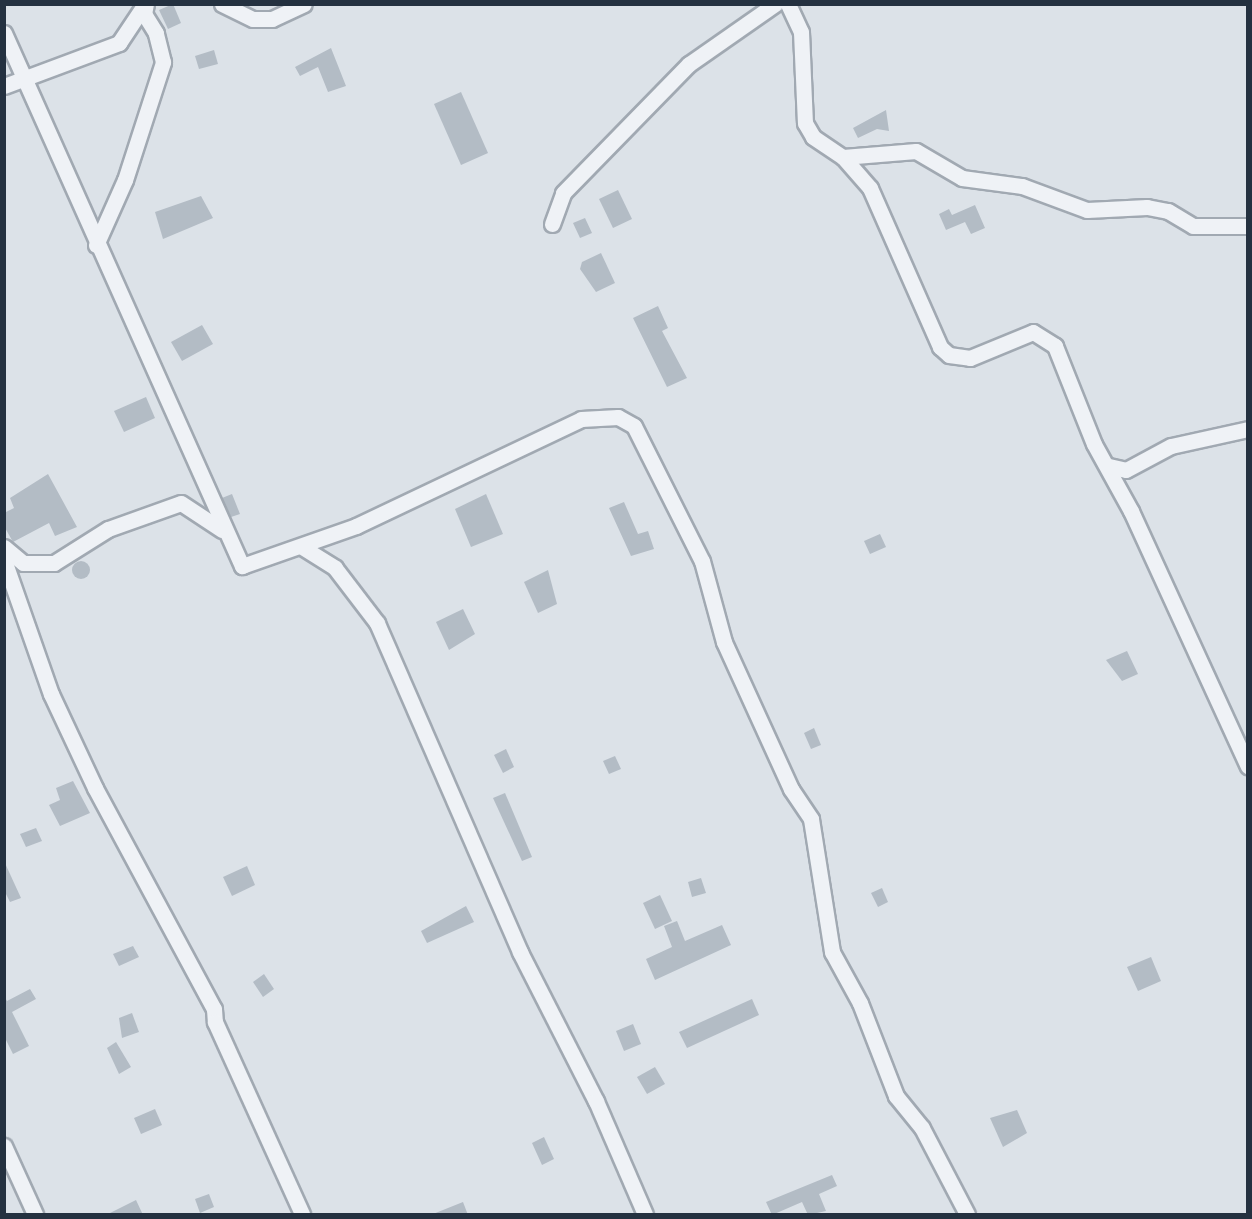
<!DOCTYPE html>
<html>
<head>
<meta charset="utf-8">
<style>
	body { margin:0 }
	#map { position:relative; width:1252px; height:1219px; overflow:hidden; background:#dce2e8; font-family:Cabin,sans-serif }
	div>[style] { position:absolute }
	.building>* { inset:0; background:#b3bcc5 }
	.round { border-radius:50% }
	.roads { filter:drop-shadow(2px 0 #a1a9b2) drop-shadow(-2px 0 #a1a9b2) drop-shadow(0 2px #a1a9b2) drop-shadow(0 -2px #a1a9b2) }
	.minor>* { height:15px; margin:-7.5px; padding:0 7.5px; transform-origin:7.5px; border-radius:7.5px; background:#eff2f6 }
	span { translate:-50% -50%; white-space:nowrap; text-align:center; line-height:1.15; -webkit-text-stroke:4.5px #ecf1f6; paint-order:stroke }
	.frame { position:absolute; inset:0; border:6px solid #243140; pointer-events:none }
</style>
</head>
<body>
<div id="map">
	<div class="building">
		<div style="clip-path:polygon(173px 4px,181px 23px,168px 29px,159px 10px)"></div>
		<div style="clip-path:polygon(331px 48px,346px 86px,328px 92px,318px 67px,300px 76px,295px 67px)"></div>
		<div style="clip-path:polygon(214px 50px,218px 64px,199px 69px,195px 56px)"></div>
		<div style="clip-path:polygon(461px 92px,488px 153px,461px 165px,434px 104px)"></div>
		<div style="clip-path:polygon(886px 110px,889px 131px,877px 129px,858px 138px,853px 128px)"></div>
		<div style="clip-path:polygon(618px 190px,632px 219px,613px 228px,599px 199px)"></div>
		<div style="clip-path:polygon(201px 196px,213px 218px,163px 239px,155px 212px)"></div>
		<div style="clip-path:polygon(975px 205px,985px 228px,971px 234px,965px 222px,946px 230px,939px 214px,949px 209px,952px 215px)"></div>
		<div style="clip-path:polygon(585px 218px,592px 233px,580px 238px,573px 223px)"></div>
		<div style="clip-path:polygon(601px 253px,615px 283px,596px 292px,580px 269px,582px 262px)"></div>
		<div style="clip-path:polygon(658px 306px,668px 328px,662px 331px,687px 378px,667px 387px,633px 318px)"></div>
		<div style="clip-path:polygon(202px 325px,213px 344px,182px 361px,171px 342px)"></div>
		<div style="clip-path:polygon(146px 397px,155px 418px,124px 432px,114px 411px)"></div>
		<div style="clip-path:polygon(48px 474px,77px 527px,55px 536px,49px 523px,13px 542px,4px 526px,4px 513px,14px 508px,10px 498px)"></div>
		<div style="clip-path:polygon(232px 494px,240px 514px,231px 517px,222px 498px)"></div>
		<div style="clip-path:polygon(486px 494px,503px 534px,471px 547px,455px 509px)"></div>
		<div style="clip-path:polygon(624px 502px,638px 534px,648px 531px,654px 549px,631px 556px,609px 508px)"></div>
		<div style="clip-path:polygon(880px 534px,886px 547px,870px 554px,864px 541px)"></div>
		<div class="round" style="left:72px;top:561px;width:18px;height:18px"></div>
		<div style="clip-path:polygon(548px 570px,557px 604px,538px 613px,524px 582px)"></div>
		<div style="clip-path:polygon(463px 609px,475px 634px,449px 650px,436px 622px)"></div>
		<div style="clip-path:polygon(1127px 651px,1138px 674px,1122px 681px,1106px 660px)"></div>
		<div style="clip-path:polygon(814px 728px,821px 745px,811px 749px,804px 733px)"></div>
		<div style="clip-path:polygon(506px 749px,514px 767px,503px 773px,494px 755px)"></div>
		<div style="clip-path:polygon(615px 756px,621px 769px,609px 774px,603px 761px)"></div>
		<div style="clip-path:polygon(73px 781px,90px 813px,60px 826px,49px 805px,60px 800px,56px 788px)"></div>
		<div style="clip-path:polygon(505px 793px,532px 857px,522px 861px,493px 798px)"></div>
		<div style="clip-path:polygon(36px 828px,42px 841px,26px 847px,20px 834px)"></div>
		<div style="clip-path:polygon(4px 861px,21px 898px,10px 902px,4px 890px)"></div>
		<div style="clip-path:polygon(247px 866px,255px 885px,232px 896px,223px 877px)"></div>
		<div style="clip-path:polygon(701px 878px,706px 893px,692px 897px,688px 882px)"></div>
		<div style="clip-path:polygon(882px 888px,888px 902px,878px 907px,871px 893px)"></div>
		<div style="clip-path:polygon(660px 895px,672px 921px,655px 929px,643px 903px)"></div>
		<div style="clip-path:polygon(466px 906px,474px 922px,427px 943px,421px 931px)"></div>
		<div style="clip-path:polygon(677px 921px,685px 941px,722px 925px,731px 945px,655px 980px,646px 959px,672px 947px,664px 926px)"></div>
		<div style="clip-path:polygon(133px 946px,139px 957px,119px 966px,113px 954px)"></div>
		<div style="clip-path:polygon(1151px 957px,1161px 981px,1138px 991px,1127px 967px)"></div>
		<div style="clip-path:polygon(264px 974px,274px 989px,263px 997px,253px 982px)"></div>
		<div style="clip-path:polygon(30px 989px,36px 999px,12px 1012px,29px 1046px,13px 1054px,4px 1036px,4px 996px,7px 1001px)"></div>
		<div style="clip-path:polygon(752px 999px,759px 1015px,687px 1048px,679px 1032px)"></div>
		<div style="clip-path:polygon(132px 1013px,139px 1032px,122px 1038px,119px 1018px)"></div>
		<div style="clip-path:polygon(633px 1024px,641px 1044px,624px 1051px,616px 1031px)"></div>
		<div style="clip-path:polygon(116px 1042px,131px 1067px,119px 1074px,107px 1048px)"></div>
		<div style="clip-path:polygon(655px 1067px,665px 1084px,647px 1094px,637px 1077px)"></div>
		<div style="clip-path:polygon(155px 1109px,162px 1125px,141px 1134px,134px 1118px)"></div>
		<div style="clip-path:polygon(1017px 1110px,1027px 1133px,1003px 1147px,990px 1118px)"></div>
		<div style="clip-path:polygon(544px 1137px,554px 1159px,542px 1165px,532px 1143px)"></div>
		<div style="clip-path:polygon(832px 1175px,837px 1186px,819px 1194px,826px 1211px,808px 1215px,802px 1202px,772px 1215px,766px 1202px)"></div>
		<div style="clip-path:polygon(209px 1194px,214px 1207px,200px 1213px,195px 1199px)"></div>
		<div style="clip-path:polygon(136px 1200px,143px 1215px,106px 1215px)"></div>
		<div style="clip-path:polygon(463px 1202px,468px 1215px,433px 1215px,433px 1214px)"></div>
	</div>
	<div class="roads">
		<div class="minor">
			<div style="left:222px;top:4px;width:34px;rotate:26deg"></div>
			<div style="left:253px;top:19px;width:19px"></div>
			<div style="left:272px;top:19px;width:35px;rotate:-25deg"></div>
			<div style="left:788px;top:4px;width:31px;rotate:65deg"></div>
			<div style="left:801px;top:32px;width:91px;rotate:87.5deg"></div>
			<div style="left:805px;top:123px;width:16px;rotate:60deg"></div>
			<div style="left:813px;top:137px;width:36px;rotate:34deg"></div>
			<div style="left:843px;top:157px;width:41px;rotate:48.9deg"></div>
			<div style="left:870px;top:188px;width:174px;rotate:66.2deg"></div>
			<div style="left:940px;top:347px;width:12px;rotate:42deg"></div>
			<div style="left:949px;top:355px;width:21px;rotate:8deg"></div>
			<div style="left:970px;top:358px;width:68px;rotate:-22.4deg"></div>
			<div style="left:1033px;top:332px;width:26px;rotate:32deg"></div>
			<div style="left:1055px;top:346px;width:105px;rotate:68.3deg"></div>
			<div style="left:1094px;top:444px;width:77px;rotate:61.1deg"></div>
			<div style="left:1131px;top:511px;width:281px;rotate:65.4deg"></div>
			<div style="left:4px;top:33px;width:584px;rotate:65.94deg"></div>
			<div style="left:242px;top:566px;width:121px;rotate:-19.3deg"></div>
			<div style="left:356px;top:526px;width:249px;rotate:-25.4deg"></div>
			<div style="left:581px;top:419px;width:37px;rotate:-3deg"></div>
			<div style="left:618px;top:417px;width:18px;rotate:29deg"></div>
			<div style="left:634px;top:426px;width:151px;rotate:63.3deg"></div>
			<div style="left:702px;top:561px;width:84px;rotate:74.8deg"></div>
			<div style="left:724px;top:642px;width:162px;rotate:65.5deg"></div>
			<div style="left:791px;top:789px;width:36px;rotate:56deg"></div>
			<div style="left:811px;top:819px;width:135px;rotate:81deg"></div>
			<div style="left:832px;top:952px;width:58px;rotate:61.2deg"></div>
			<div style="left:860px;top:1003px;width:100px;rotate:68.8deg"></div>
			<div style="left:896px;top:1096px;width:41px;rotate:50.9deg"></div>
			<div style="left:922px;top:1128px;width:97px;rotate:62.4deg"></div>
			<div style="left:4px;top:86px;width:123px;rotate:-20.5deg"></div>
			<div style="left:119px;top:43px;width:47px;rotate:-56.3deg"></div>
			<div style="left:843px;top:157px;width:73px;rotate:-4.7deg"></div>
			<div style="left:916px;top:151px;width:53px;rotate:30.4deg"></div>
			<div style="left:962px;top:178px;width:61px;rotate:7.6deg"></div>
			<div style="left:1022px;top:186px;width:69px;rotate:20.3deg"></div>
			<div style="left:1087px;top:210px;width:60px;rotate:-2.9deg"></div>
			<div style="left:1147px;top:207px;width:21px;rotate:11deg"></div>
			<div style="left:1168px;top:211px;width:29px;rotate:31deg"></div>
			<div style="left:1193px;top:226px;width:55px"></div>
			<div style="left:552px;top:224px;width:33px;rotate:-70deg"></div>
			<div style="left:563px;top:193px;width:180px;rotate:-45.7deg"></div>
			<div style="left:689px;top:64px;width:105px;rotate:-34.9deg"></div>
			<div style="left:96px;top:245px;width:71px;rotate:-66deg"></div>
			<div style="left:125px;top:180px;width:124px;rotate:-72.1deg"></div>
			<div style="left:163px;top:62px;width:30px;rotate:-104deg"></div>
			<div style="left:156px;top:33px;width:22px;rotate:-122deg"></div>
			<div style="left:144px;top:14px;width:10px;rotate:-79deg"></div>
			<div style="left:1109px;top:466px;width:17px;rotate:13deg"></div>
			<div style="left:1126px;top:470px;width:51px;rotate:-28.1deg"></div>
			<div style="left:1171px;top:446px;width:79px;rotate:-12.4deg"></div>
			<div style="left:4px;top:547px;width:25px;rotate:40deg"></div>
			<div style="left:23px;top:563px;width:31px"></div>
			<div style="left:54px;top:563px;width:64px;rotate:-32.2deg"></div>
			<div style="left:108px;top:529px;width:77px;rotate:-19.6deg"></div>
			<div style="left:181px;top:503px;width:49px;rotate:33.4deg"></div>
			<div style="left:302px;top:547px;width:39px;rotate:32deg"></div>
			<div style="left:335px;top:568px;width:69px;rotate:52.6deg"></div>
			<div style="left:377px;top:623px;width:359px;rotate:66.5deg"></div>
			<div style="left:520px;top:952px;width:167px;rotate:63deg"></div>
			<div style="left:596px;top:1101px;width:123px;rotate:66.6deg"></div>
			<div style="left:4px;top:560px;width:142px;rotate:70.7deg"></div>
			<div style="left:51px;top:694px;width:104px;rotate:64.9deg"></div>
			<div style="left:95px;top:788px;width:251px;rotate:61.7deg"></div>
			<div style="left:214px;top:1009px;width:13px;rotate:86deg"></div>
			<div style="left:215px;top:1022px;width:211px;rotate:65.6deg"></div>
			<div style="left:4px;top:1146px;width:75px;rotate:65.5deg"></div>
		</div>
	</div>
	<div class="frame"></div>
</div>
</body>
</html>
